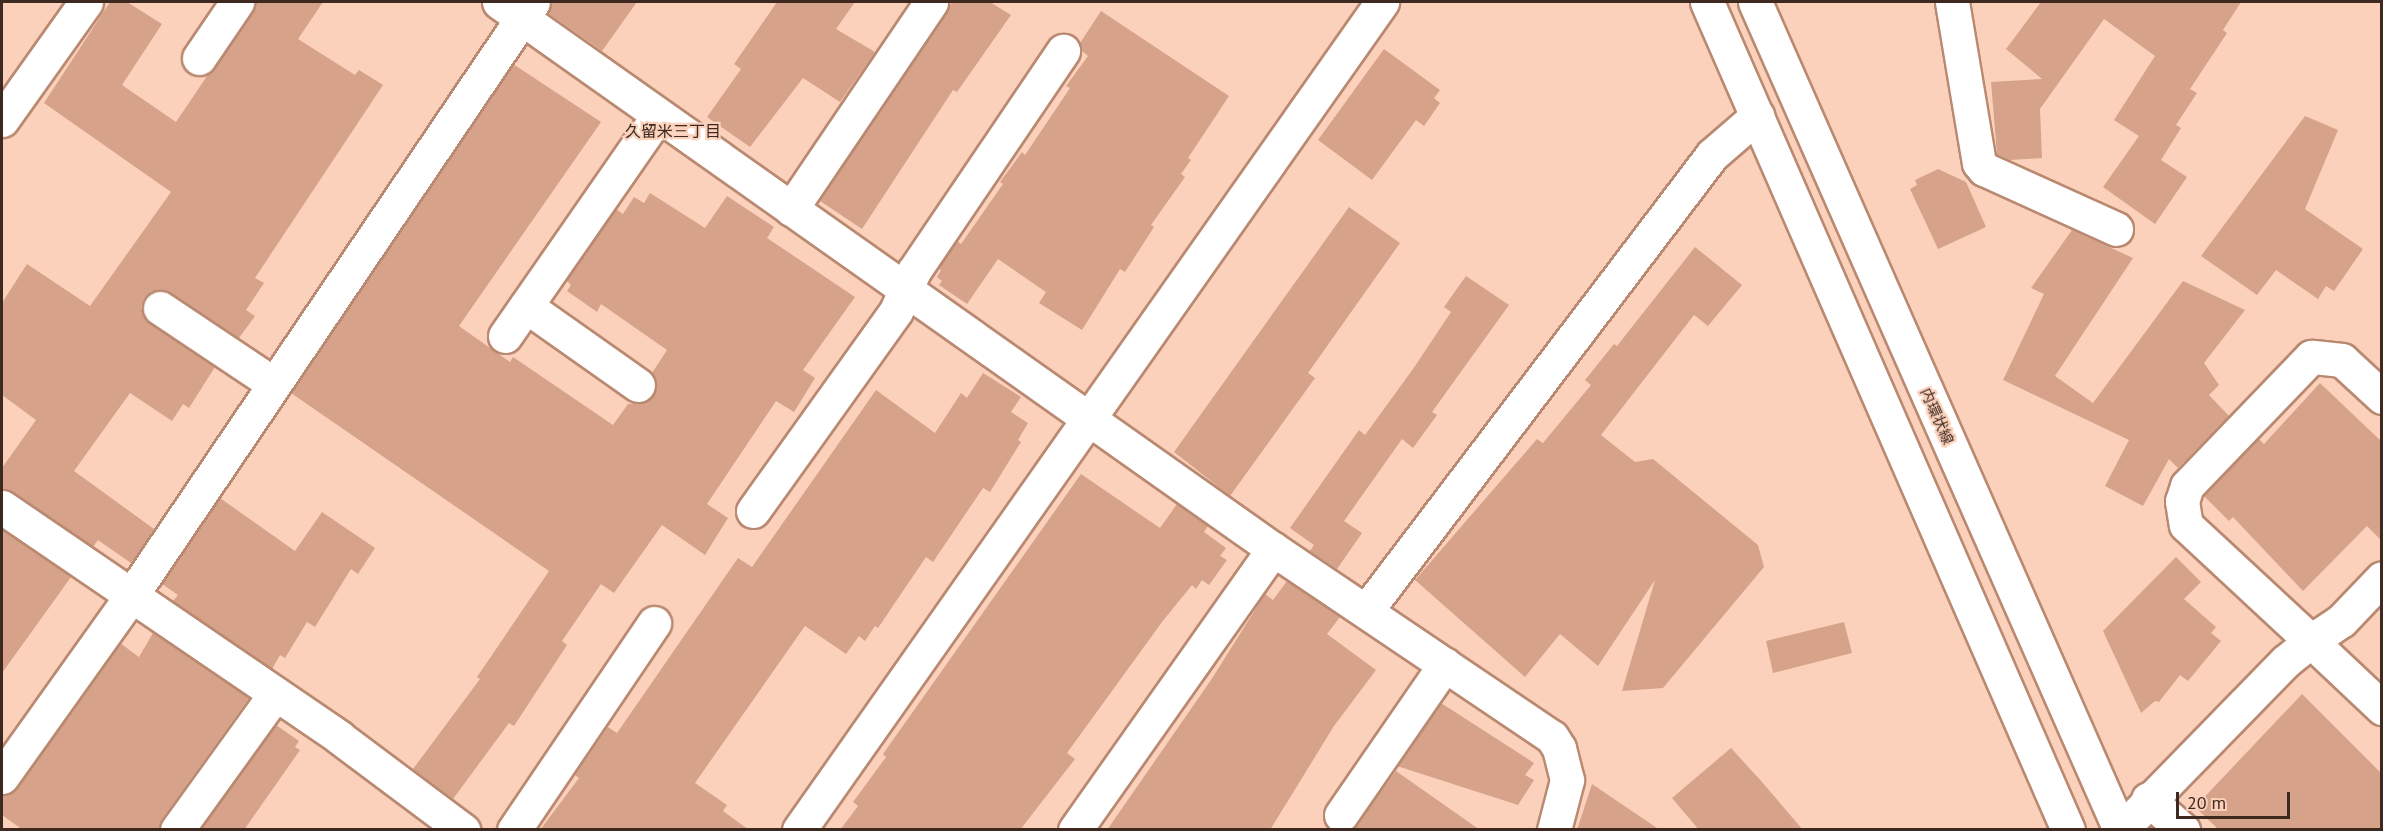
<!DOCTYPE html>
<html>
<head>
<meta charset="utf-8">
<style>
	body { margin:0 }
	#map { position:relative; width:2383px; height:831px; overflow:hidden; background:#fbd1bc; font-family:"PT Sans","Noto Sans JP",sans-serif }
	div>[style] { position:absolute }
	.building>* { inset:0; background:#d6a38a }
	.roads { filter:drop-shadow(2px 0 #ba8971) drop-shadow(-2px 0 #ba8971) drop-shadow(0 2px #ba8971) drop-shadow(0 -2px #ba8971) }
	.minor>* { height:33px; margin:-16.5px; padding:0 16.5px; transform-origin:16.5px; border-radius:16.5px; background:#fff }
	span { translate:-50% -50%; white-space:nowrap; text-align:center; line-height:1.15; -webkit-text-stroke:4.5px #fbd1bc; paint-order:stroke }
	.street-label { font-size:15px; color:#3d291f }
	.neighbourhood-label { font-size:16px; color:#3d291f }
	.frame { position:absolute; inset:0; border:3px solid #3d291f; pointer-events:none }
	.scale { position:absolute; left:2176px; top:792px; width:114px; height:27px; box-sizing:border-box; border:3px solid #3d291f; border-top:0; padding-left:8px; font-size:18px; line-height:21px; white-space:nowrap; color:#3d291f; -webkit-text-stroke:4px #fbd1bc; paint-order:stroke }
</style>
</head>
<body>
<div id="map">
	<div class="building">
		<div style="clip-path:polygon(110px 2px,127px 2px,162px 24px,122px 85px,176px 122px,257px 2px,323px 2px,298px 39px,355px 75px,359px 70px,383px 85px,255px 278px,264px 283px,246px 310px,255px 316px,239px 338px,170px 292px,152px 291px,144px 298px,141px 307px,149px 323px,215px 367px,189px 408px,183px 404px,172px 421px,130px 393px,74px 471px,154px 529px,131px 563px,98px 540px,93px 547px,13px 492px,2px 489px,2px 468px,36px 420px,2px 395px,2px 303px,27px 264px,90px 306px,171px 192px,44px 103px)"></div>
		<div style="clip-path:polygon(551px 2px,637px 2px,602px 51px,548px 13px)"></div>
		<div style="clip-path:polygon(777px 2px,855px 2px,836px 29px,875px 52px,840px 102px,803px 78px,750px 147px,707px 117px,741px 69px,734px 64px)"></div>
		<div style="clip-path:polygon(952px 2px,990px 2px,1011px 15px,957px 92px,953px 90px,862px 229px,820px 201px)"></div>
		<div style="clip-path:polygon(2041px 2px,2241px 2px,2223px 30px,2227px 33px,2190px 89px,2197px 93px,2176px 125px,2181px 128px,2161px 160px,2187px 177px,2155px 224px,2103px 187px,2139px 136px,2114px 120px,2155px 56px,2104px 19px,2040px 109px,2042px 158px,2010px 160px,1997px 154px,1991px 82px,2042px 79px,2006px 49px)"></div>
		<div style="clip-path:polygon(1101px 11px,1229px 96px,1188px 158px,1191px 160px,1181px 174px,1185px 177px,1151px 225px,1154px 227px,1125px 272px,1120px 269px,1082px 330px,1039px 303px,1046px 292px,998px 259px,967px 304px,939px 285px,942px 281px,937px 277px,941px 270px,938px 268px,957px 241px,961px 244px,1003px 184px,1000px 182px,1022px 152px,1025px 155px,1066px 94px,1070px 88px,1066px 86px,1088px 56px,1082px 51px,1080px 43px)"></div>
		<div style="clip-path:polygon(1384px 49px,1440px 90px,1434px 98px,1440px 103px,1424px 126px,1416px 120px,1372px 180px,1318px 140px)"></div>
		<div style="clip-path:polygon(513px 64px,601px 122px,459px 326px,510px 362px,513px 357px,613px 425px,628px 404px,645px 402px,653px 396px,657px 386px,652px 373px,667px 350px,601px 304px,597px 312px,567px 291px,571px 285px,567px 281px,616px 209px,623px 214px,634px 197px,644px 203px,650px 193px,705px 228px,727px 196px,774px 227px,767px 238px,855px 297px,803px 370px,815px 378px,794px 412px,776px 401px,707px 504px,728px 518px,705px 555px,662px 525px,614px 593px,601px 584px,562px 641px,567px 645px,514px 726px,509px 723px,453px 799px,413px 769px,480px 679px,477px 677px,549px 571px,291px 393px)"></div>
		<div style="clip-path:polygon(2305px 116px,2338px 130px,2305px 209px,2363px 249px,2334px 291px,2326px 286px,2318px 299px,2276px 270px,2257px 295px,2201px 256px)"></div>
		<div style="clip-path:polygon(1938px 169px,1966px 182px,1986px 227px,1938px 249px,1910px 189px,1917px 185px,1915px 180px)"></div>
		<div style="clip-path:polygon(1349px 207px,1400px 243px,1308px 373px,1315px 378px,1230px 496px,1174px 452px)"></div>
		<div style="clip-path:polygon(2072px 230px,2133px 258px,2055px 376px,2093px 403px,2183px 281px,2245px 310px,2204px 363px,2219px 385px,2209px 395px,2229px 416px,2178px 468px,2169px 459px,2143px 506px,2105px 486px,2129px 440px,2003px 380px,2044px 294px,2031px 288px)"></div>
		<div style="clip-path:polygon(1695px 247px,1742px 285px,1708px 326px,1694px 315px,1601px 435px,1635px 462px,1653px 459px,1758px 545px,1764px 567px,1663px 688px,1622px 691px,1655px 580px,1598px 666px,1560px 634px,1525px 677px,1415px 580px,1537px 439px,1543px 443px,1591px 385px,1585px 380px,1614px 344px,1617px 346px)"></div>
		<div style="clip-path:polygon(1466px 276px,1509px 305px,1432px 412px,1437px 415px,1413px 448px,1402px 439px,1344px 521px,1362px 533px,1337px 569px,1310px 551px,1314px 545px,1290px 528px,1359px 430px,1365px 435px,1413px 369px,1451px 312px,1444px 307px)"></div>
		<div style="clip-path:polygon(983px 373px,1021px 397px,1011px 412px,1028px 423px,1018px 440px,1021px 442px,990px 492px,983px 488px,933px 562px,926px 557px,878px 628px,875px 626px,865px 641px,859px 636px,846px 654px,805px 626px,695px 783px,727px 805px,723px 811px,749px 830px,540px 830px,579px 778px,575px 775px,608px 727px,617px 733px,738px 558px,752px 567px,876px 390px,935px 433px,961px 393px,967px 398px)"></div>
		<div style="clip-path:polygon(2320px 383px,2382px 442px,2382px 541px,2367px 526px,2303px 591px,2233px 517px,2229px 521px,2204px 496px,2255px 442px,2259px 439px,2264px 444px)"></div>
		<div style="clip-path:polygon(1081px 474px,1160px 528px,1177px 504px,1208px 526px,1204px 532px,1226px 548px,1220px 556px,1227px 560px,1209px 585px,1202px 580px,1196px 589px,1192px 585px,1162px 622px,1067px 753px,1075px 759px,1020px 830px,840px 830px,858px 806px,853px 802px,886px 757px,883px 754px)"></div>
		<div style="clip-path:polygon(220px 498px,295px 551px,322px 512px,375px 548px,358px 574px,351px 569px,315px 627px,307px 622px,285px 658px,280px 655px,272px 669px,173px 601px,178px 595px,162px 584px)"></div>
		<div style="clip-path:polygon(2px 529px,71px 577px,2px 673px)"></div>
		<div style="clip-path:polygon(2176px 557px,2201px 582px,2184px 599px,2216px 627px,2211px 633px,2221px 641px,2188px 681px,2180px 675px,2159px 702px,2155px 701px,2141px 713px,2103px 631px)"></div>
		<div style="clip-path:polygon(1287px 581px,1340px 617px,1327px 634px,1376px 670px,1334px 726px,1270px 830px,1107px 830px,1211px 680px,1265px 594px,1273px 600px)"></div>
		<div style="clip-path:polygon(1844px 622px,1852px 653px,1773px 673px,1766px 641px)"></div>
		<div style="clip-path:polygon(153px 633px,249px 698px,162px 819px,158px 830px,23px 830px,2px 815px,3px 795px,17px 788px,120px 643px,139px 657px)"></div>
		<div style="clip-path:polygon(2302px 694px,2382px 774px,2382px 830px,2219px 830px,2195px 807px)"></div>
		<div style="clip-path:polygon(1441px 703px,1534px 763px,1525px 775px,1534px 780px,1518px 805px,1397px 766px)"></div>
		<div style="clip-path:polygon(276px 725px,299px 741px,295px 747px,300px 750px,244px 830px,200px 830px)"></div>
		<div style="clip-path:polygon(1731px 748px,1762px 782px,1803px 830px,1699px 830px,1672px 798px)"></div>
		<div style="clip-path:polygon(1396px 771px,1480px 830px,1353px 830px)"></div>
		<div style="clip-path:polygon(1592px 784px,1660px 830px,1577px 830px)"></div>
	</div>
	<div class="roads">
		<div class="minor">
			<div style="left:499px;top:2px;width:948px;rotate:35.25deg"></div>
			<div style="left:1273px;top:549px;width:336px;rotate:34deg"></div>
			<div style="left:1552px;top:737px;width:13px;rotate:58deg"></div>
			<div style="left:1559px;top:748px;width:33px;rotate:76deg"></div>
			<div style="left:1567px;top:780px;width:52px;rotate:104.6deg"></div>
			<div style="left:1707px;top:2px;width:903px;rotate:66.44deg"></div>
			<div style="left:1755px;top:2px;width:905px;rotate:66.21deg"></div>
			<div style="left:1952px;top:2px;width:163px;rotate:80.5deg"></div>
			<div style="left:1979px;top:163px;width:8px;rotate:50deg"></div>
			<div style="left:1984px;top:169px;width:145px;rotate:24.4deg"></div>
			<div style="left:199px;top:58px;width:68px;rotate:-55.8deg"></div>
			<div style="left:2px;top:120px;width:145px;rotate:-54.6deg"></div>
			<div style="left:791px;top:209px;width:250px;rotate:-55.9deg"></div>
			<div style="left:526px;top:306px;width:137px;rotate:35.2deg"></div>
			<div style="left:160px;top:308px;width:137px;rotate:33.7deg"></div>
			<div style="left:505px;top:336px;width:268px;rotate:-55.2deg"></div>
			<div style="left:2382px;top:397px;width:54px;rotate:-137.2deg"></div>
			<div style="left:2342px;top:360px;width:31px;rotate:-174deg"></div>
			<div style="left:2311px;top:357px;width:179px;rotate:133.9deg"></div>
			<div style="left:2187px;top:486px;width:16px;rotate:108deg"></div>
			<div style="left:2182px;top:501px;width:24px;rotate:81deg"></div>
			<div style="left:2186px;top:525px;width:171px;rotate:42.9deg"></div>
			<div style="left:2311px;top:641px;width:36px;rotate:-34deg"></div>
			<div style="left:2341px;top:621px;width:59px;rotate:-46.4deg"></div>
			<div style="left:2px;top:507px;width:409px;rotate:34.3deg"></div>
			<div style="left:340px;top:738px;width:154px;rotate:36.8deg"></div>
			<div style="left:753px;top:511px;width:246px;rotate:-54.4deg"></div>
			<div style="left:896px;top:311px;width:44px;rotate:-65.8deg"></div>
			<div style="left:914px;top:271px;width:266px;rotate:-55.9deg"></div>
			<div style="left:1366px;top:611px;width:572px;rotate:-52.81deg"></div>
			<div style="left:1712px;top:155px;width:60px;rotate:-40.9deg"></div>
			<div style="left:2px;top:777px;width:222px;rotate:-54.5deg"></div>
			<div style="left:131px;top:596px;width:717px;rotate:-55.91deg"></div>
			<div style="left:2148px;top:799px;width:47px;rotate:41.5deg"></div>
			<div style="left:1341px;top:815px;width:183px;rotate:-55.4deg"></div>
			<div style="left:177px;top:830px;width:168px;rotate:-54.2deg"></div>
			<div style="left:514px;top:830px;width:250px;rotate:-55.9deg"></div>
			<div style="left:799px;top:830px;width:1013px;rotate:-54.85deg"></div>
			<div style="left:1075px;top:830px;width:344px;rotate:-54.8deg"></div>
			<div style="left:2121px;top:830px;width:236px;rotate:-45.7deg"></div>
			<div style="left:2286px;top:661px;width:32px;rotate:-39deg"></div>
			<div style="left:2311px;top:641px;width:98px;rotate:43.3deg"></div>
		</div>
	</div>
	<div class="street-label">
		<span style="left:1937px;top:416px;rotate:66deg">内環状線</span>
	</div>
	<div class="neighbourhood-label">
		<span style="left:673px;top:131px">久留米三丁目</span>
	</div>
	<div class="frame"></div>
	<div class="scale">20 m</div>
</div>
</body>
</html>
